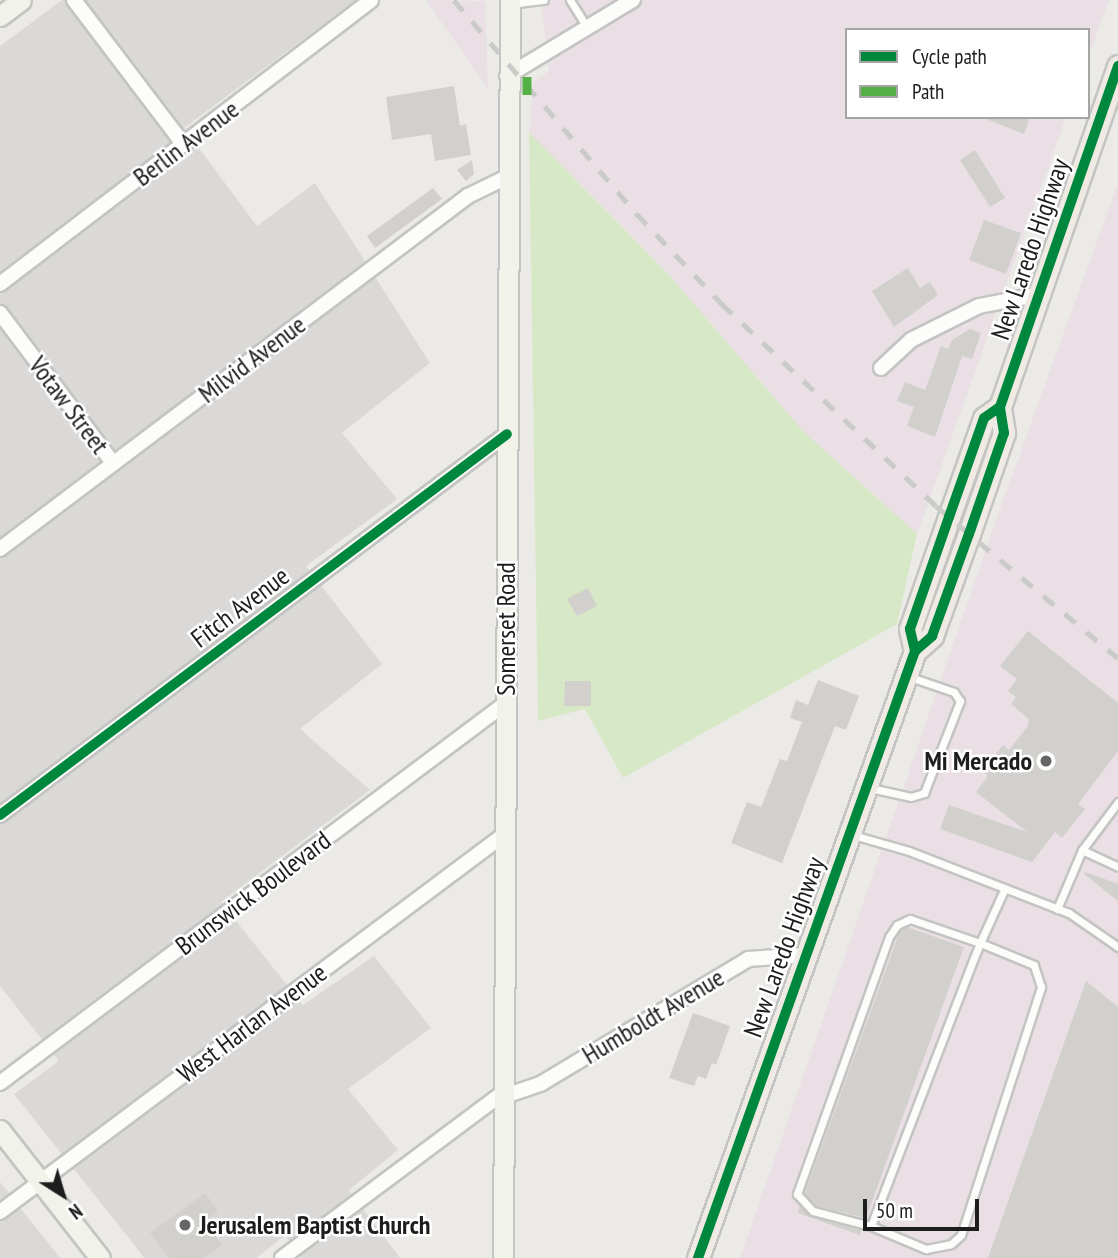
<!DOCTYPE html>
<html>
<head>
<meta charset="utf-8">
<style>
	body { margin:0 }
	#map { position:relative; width:1118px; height:1258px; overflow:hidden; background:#eceae6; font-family:"PT Sans Narrow",sans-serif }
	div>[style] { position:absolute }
	.residential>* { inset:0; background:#dbd9d7 }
	.industrial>* { inset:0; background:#e9dfe4 }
	.religious>* { inset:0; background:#dad9d7 }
	.grass>* { inset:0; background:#d7e8c6 }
	.building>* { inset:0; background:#d2d0cd }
	.roads { filter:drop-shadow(2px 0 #c4c4c2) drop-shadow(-2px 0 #c4c4c2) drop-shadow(0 2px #c4c4c2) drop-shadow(0 -2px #c4c4c2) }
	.lane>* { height:7px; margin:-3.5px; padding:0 3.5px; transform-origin:3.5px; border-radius:3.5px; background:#fcfcfb }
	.street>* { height:14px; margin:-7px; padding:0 7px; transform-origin:7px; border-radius:7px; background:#fcfcfb }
	.secondary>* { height:19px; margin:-9.5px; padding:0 9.5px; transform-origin:9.5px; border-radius:9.5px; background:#f1f2ea }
	.primary>* { height:21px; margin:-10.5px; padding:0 10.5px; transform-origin:10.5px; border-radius:10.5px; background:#efebe4 }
	.rail>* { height:4.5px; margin-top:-2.25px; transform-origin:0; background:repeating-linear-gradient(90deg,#cacac9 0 14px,transparent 0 28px) }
	.quiet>* { height:9px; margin-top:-4.5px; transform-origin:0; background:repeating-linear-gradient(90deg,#55b145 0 18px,transparent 0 27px) }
	.cycleway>* { height:10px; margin:-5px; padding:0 5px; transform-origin:5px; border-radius:5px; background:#00873e }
	.dots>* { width:19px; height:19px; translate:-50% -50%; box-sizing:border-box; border:4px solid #fff; border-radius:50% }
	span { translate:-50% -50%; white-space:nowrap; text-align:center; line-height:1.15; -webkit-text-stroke:5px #fff; paint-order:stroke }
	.street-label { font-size:26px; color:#1d1d1d }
	.poi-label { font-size:26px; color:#1d1d1d; font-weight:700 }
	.right { translate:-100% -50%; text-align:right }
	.left { translate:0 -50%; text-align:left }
	.legend { position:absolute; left:845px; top:28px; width:245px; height:91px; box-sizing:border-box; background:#fff; border:2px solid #a5a5a5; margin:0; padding:9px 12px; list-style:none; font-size:21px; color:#1d1d1d }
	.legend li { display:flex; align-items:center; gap:14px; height:35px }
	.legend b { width:35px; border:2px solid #a5a5a5 }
	.north { position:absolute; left:28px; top:1160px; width:70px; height:70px; -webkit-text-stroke:5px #fff; paint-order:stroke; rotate:143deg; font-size:19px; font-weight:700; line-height:28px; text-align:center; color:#1d1d1d }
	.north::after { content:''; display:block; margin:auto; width:24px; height:32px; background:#1d1d1d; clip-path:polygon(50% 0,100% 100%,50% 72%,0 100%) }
	.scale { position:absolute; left:863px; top:1199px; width:116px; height:32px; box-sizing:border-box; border:4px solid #1d1d1d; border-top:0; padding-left:9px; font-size:21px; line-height:24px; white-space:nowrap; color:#1d1d1d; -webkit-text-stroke:5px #fff; paint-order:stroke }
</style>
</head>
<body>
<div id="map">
	<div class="residential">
		<div style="clip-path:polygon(62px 0,356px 0,184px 128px,257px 226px,315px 183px,430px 363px,342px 433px,397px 499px,306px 566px,382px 664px,300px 729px,370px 790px,221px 902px,303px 1005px,374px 956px,431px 1028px,348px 1089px,398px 1150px,349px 1190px,400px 1258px,302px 1258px,232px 1167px,132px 1242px,14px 1094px,59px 1061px,0 986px,0 46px)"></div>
		<div style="clip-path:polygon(0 1182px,60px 1258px,0 1258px)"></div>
	</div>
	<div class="industrial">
		<div style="clip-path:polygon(426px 0,485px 1px,488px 89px)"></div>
		<div style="clip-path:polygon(541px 0,1109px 0,1088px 57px,1088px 30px,847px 30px,847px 117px,1066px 117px,917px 534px,803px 431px,670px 276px,529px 132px,534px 82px,549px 71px)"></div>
		<div style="clip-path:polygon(1118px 183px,1118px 1258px,740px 1258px,999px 512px)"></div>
	</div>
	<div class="religious">
		<div style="clip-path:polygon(232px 1167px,287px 1234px,256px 1258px,144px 1258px,132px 1242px)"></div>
	</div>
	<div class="grass">
		<div style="clip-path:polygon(529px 132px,670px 276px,803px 431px,917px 534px,897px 624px,623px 778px,585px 709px,538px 721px)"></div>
	</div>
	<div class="building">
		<div style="clip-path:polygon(454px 86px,460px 126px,466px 124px,471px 155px,435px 161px,431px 134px,392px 140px,386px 97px)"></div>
		<div style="clip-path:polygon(981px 117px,1030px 117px,1024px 134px)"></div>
		<div style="clip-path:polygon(975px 150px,1005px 198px,990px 207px,960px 160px)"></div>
		<div style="clip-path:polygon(472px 160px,474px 174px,466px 181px,457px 170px)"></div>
		<div style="clip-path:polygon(433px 188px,442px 199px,375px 248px,367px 236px)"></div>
		<div style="clip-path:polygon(984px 220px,1021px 233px,1006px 274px,969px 260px)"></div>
		<div style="clip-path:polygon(908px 268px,920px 288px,930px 282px,938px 295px,894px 327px,872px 291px)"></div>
		<div style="clip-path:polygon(970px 329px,981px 333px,972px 359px,962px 356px,935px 437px,907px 426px,914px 407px,897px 401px,905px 382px,925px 390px,941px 346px,948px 349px,952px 340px)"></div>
		<div style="clip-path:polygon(588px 588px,597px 606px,577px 616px,567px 599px)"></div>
		<div style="clip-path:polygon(1028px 631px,1118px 703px,1118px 751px,1078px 804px,1085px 809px,1062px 838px,1055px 832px,1032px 862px,940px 829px,949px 805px,1027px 832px,976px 792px,988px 776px,982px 771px,1003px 745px,1009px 750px,1028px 726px,1029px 719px,1011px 704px,1016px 697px,1008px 691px,1017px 679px,1000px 666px)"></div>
		<div style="clip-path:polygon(818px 680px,859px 696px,846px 730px,835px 726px,782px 863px,731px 843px,747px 802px,761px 807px,780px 759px,787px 761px,802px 722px,790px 718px,796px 700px,808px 705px)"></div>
		<div style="clip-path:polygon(565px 681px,591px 681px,591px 706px,564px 706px)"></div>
		<div style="clip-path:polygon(1085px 872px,1118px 884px,1118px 901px,1084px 874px)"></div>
		<div style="clip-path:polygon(907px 927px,964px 947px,866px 1218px,816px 1206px,805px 1193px,899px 933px)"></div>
		<div style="clip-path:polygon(1086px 981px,1118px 1007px,1118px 1258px,988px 1258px)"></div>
		<div style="clip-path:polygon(693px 1013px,730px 1026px,716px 1065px,712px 1063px,706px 1079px,698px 1076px,694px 1086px,669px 1078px)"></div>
		<div style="clip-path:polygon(205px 1193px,218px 1211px,208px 1219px,212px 1224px,208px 1226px,222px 1245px,204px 1258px,169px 1258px,150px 1233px)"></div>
		<div style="clip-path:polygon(800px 1206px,811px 1217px,861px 1230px,860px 1235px,798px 1213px)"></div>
	</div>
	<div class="roads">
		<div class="lane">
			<div style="left:570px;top:0;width:32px;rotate:58deg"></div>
			<div style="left:510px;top:4px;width:34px;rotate:-7deg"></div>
			<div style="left:870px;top:788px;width:42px;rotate:12.4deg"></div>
			<div style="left:911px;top:797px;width:14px;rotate:-17deg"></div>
			<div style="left:924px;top:793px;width:99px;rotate:-68.6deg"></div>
			<div style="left:960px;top:701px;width:11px;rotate:-124deg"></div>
			<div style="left:954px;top:692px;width:46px;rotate:-161.2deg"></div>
			<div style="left:853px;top:835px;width:58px;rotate:15.9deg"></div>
			<div style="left:909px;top:851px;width:172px;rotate:21.2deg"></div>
			<div style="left:1069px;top:913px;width:60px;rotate:34.8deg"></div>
			<div style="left:1082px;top:850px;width:40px;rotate:25deg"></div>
			<div style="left:1057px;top:909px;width:64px;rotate:-67deg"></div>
			<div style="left:1082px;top:850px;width:60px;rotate:-53.1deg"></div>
			<div style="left:871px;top:1226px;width:60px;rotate:22.7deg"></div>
			<div style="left:926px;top:1249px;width:25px;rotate:-11deg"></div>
			<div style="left:951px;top:1244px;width:13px;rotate:-42deg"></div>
			<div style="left:961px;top:1235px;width:261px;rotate:-72.1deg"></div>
			<div style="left:1041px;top:987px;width:23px;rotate:-108deg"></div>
			<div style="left:1034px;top:965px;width:58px;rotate:-157.8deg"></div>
			<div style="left:980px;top:943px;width:74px;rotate:-161.1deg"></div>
			<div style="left:910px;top:919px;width:14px;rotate:155deg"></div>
			<div style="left:897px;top:925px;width:14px;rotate:124deg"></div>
			<div style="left:889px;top:937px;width:273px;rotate:109.7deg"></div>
			<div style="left:797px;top:1194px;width:23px;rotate:47deg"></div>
			<div style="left:813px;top:1211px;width:60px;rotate:14.5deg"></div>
			<div style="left:871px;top:1226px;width:287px;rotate:-69deg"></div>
			<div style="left:974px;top:958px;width:16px;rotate:-68deg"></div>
			<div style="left:980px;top:943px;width:60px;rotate:-65.6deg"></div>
		</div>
		<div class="street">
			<div style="left:74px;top:0;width:182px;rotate:52.8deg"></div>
			<div style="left:507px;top:76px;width:147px;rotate:-31.1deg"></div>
			<div style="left:0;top:284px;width:467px;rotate:-37.4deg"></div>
			<div style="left:0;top:313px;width:188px;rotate:53deg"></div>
			<div style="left:881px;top:368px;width:41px;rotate:-43deg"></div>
			<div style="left:911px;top:340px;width:76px;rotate:-26.6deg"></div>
			<div style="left:979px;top:306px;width:58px;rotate:-10.9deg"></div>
			<div style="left:0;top:549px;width:586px;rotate:-37.03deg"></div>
			<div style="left:468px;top:196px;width:46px;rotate:-26deg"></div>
			<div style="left:0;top:815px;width:634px;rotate:-36.92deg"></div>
			<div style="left:0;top:1083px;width:633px;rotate:-36.91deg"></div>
			<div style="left:505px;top:1096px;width:39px;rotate:-19deg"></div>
			<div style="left:542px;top:1083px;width:240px;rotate:-31deg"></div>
			<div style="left:748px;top:959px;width:57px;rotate:-4deg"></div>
			<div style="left:0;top:1212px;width:631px;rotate:-36.82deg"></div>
			<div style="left:282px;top:1258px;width:279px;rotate:-36.8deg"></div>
		</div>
		<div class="secondary">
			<div style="left:0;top:16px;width:26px;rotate:-37deg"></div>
			<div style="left:0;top:1130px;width:162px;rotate:52deg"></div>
			<div style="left:503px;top:1258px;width:1258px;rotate:-89.68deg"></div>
		</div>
		<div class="primary">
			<div style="left:915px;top:651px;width:23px;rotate:-103deg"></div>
			<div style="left:910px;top:629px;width:119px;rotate:-70.8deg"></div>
			<div style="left:949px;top:517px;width:105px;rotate:-70.5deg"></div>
			<div style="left:984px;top:418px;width:19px;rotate:-35deg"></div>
			<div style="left:698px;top:1258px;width:645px;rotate:-70.33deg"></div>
			<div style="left:915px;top:651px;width:23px;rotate:-41deg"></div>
			<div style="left:932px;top:636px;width:109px;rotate:-70.1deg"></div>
			<div style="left:969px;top:534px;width:107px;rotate:-70.9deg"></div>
			<div style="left:1004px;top:433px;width:26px;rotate:-99deg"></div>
			<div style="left:1000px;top:407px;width:361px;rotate:-70.9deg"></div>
		</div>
	</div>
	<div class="rail">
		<div style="left:454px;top:0;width:282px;rotate:49.5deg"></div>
		<div style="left:637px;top:214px;width:124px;rotate:46.6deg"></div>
		<div style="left:722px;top:304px;width:294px;rotate:43.3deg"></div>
		<div style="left:936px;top:506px;width:237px;rotate:39.9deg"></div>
	</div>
	<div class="quiet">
		<div style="left:527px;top:76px;width:19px;rotate:90deg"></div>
	</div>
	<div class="cycleway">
		<div style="left:915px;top:651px;width:23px;rotate:-103deg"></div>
		<div style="left:910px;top:629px;width:119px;rotate:-70.8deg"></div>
		<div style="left:949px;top:517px;width:105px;rotate:-70.5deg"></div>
		<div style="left:984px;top:418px;width:19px;rotate:-35deg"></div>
		<div style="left:0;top:815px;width:634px;rotate:-36.92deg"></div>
		<div style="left:698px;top:1258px;width:645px;rotate:-70.33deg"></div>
		<div style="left:915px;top:651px;width:23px;rotate:-41deg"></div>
		<div style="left:932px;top:636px;width:109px;rotate:-70.1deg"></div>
		<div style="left:969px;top:534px;width:107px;rotate:-70.9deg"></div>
		<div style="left:1004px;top:433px;width:26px;rotate:-99deg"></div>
		<div style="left:1000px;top:407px;width:361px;rotate:-70.9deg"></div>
	</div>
	<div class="dots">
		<div style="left:1046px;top:761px;background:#656563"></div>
		<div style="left:185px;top:1225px;background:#656563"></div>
	</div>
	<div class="street-label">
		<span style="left:186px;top:143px;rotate:-37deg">Berlin Avenue</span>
		<span style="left:1030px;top:249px;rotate:-71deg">New Laredo Highway</span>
		<span style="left:252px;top:359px;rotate:-37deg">Milvid Avenue</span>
		<span style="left:69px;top:405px;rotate:53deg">Votaw Street</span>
		<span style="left:240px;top:607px;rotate:-37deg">Fitch Avenue</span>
		<span style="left:506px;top:629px;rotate:-90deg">Somerset Road</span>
		<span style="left:253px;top:893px;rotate:-37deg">Brunswick Boulevard</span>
		<span style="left:784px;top:947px;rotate:-70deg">New Laredo Highway</span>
		<span style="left:653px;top:1016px;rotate:-31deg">Humboldt Avenue</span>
		<span style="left:252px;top:1023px;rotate:-37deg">West Harlan Avenue</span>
	</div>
	<div class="poi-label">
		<span class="right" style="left:1032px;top:761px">Mi Mercado</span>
		<span class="left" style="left:199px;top:1225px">Jerusalem Baptist Church</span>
	</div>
	<ul class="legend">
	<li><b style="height:9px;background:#00873e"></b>Cycle path</li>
	<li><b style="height:9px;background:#55b145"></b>Path</li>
	</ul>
	<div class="north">N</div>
	<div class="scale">50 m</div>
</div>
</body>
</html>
